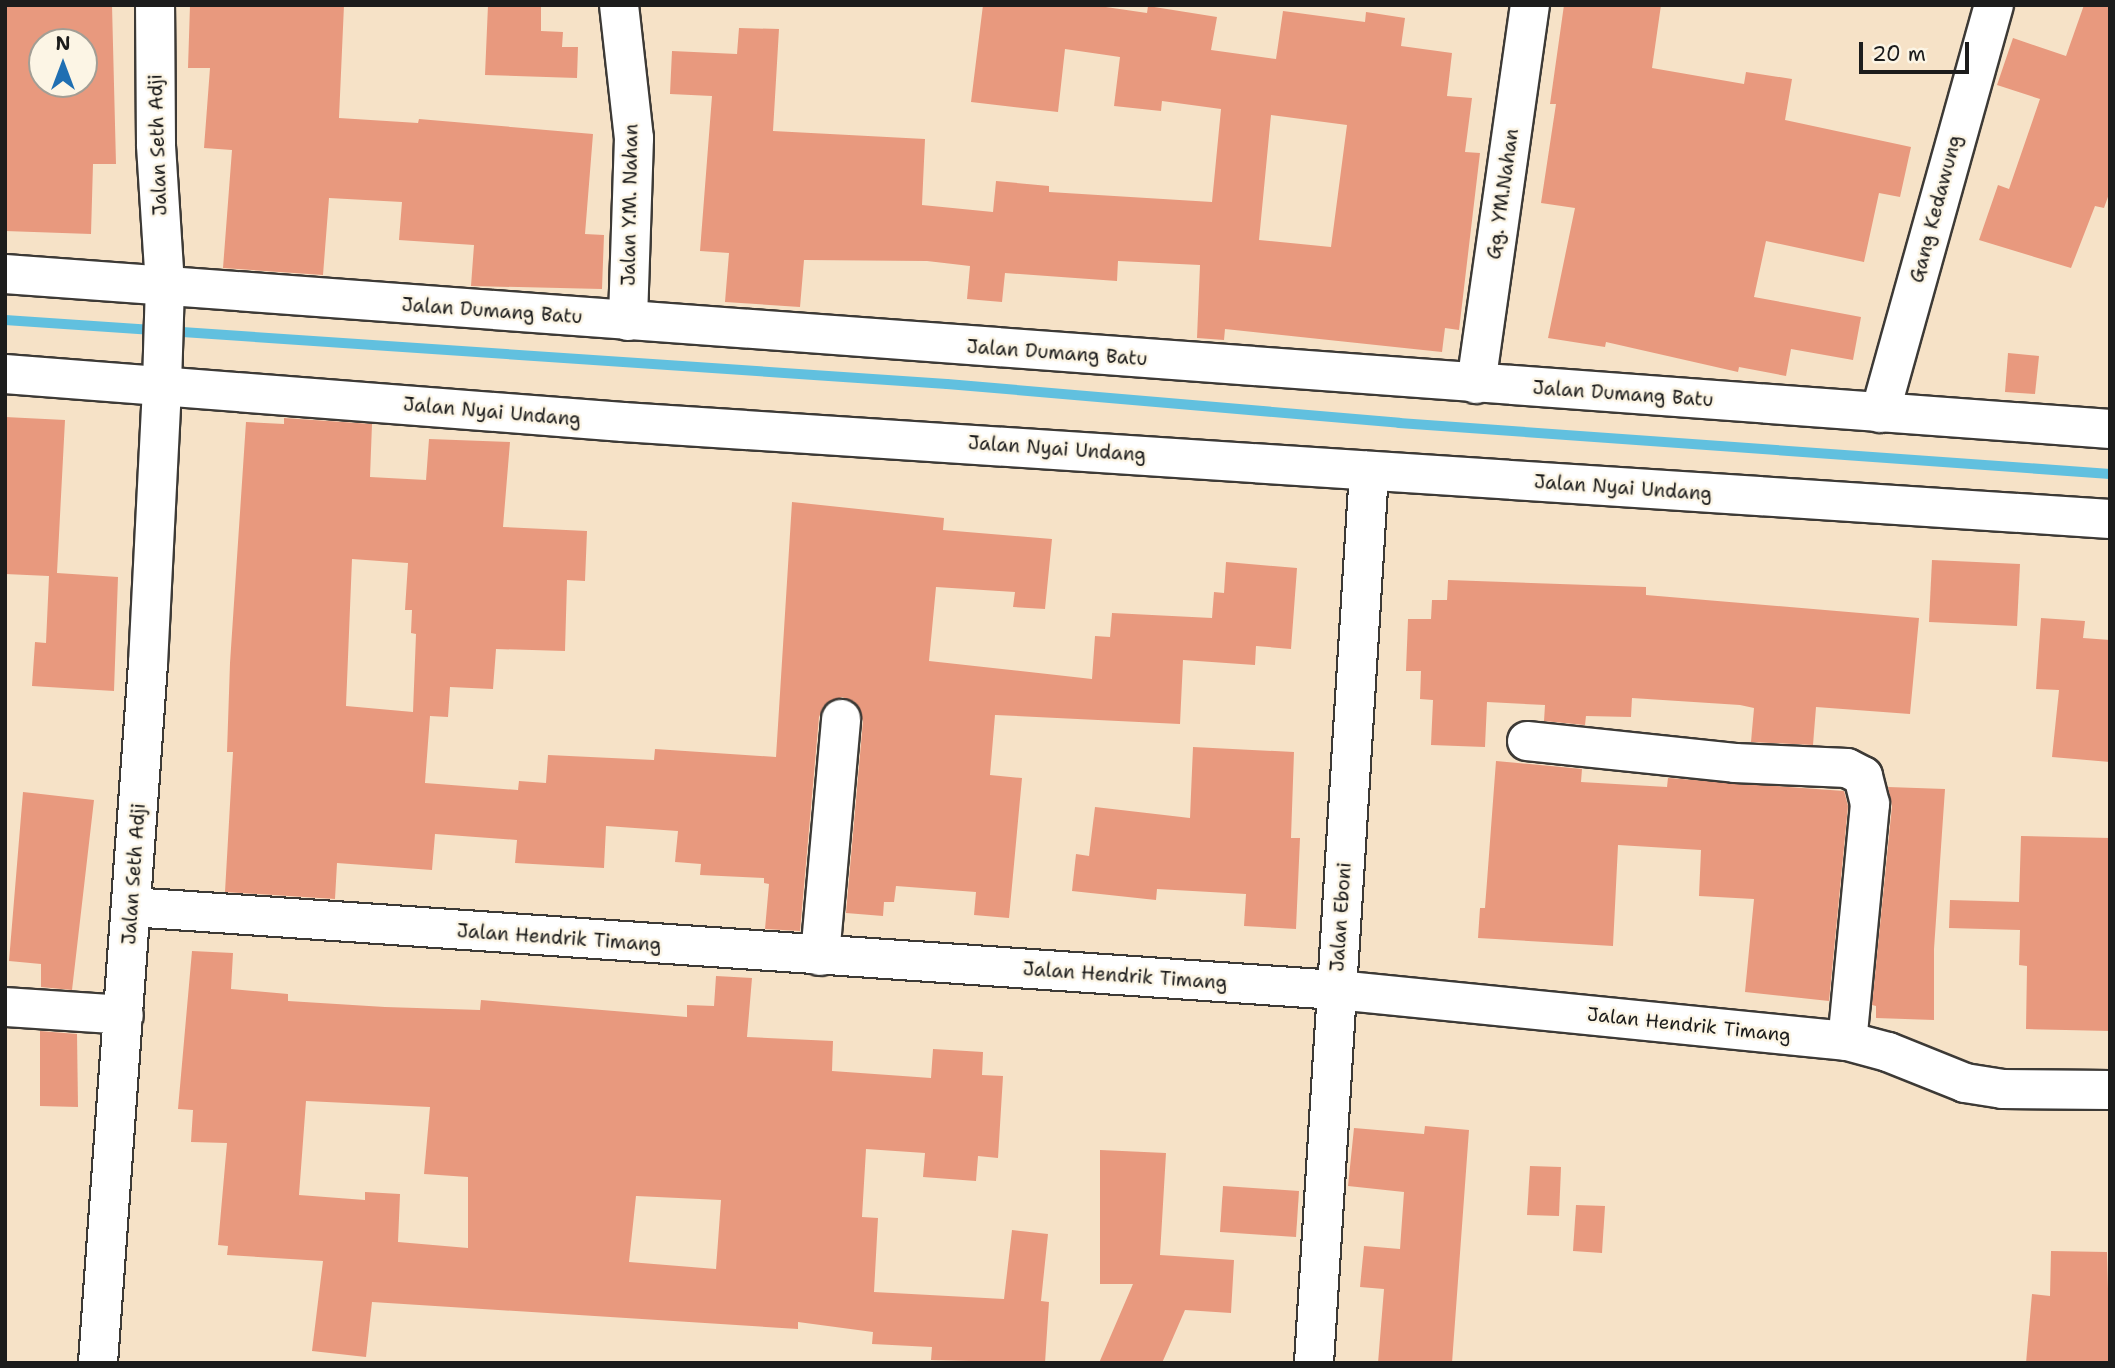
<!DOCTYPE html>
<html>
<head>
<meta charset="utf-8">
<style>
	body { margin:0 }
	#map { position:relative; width:2115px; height:1368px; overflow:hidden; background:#f6e2c7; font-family:"Shantell Sans",sans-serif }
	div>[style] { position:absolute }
	.stream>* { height:10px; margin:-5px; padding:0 5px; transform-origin:5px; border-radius:5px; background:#61c0df }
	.building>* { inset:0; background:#e8997e }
	.roads { filter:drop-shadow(2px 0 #3d3a36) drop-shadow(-2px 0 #3d3a36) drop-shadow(0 2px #3d3a36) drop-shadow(0 -2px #3d3a36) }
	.minor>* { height:38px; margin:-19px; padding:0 19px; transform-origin:19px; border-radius:19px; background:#fff }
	span { translate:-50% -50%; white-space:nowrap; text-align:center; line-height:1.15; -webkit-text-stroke:5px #fcf5e5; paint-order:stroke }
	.street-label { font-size:19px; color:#1c1c1c }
	.frame { position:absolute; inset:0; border:7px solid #1c1c1c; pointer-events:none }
	.north { position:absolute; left:28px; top:28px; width:70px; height:70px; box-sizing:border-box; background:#fcf5e5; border:2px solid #a29e95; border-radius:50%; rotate:0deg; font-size:19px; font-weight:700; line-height:28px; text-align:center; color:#1c1c1c }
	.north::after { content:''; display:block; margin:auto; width:24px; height:32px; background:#1f6fb2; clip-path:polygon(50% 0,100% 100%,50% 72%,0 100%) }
	.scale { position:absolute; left:1859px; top:42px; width:110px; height:32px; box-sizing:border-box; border:4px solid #1c1c1c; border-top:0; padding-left:9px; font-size:21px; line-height:24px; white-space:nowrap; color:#1c1c1c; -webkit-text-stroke:5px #fcf5e5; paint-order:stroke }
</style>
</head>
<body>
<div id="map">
	<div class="stream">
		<div style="left:5px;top:320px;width:944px;rotate:3.89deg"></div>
		<div style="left:947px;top:384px;width:454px;rotate:4.9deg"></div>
		<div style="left:1399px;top:423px;width:713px;rotate:4.1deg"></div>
	</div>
	<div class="building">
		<div style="clip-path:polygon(evenodd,5px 5px,112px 5px,116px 164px,93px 164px,91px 234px,5px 231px,5px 5px,42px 42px,84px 42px,84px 84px,42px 84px,42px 42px)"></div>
		<div style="clip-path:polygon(190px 5px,344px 5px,339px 118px,418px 123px,419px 119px,593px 134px,585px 234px,604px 235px,602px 289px,471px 286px,474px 245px,399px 240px,402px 202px,329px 198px,323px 275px,223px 268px,232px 150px,204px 148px,210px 68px,188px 68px)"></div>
		<div style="clip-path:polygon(488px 5px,541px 5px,541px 31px,563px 32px,562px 47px,578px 47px,577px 78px,485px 75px)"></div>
		<div style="clip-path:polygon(evenodd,983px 5px,1092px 5px,1147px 13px,1148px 6px,1217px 17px,1211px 50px,1276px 59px,1283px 11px,1365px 22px,1366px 12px,1405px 18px,1401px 46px,1452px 53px,1447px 96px,1472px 98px,1465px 152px,1480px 153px,1459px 330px,1445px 328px,1442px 352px,1225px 329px,1224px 340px,1197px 338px,1200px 265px,1118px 261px,1117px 281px,1005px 273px,1002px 302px,967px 299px,970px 266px,927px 261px,804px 260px,800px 307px,725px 302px,729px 253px,700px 251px,712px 96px,670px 94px,672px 51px,737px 54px,739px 28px,779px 29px,773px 131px,925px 139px,922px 205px,993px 212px,996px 181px,1049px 186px,1049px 192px,1212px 202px,1221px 109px,1162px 101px,1161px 111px,1114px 106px,1120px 57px,1065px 49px,1058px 112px,971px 102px,983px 5px,1271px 115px,1347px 125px,1331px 247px,1259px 240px,1271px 115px)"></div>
		<div style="clip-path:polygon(1564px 5px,1661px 5px,1652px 68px,1744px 84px,1746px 72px,1792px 79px,1785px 120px,1911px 147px,1900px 197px,1879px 193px,1864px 262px,1766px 241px,1754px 297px,1861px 317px,1853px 360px,1791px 349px,1786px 376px,1739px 367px,1738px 372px,1606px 342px,1605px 347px,1548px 338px,1575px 208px,1541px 203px,1556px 104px,1550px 104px)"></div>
		<div style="clip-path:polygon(2084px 5px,2110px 5px,2110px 191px,2104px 208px,2095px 206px,2071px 268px,1979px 240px,1998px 185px,2009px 189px,2040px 99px,1997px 85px,2013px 38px,2066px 56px)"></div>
		<div style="clip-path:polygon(2008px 353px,2039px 356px,2035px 394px,2005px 392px)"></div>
		<div style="clip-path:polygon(5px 417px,65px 420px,57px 573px,118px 577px,114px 691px,32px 686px,35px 642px,46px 643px,49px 576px,5px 574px)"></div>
		<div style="clip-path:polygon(evenodd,284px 418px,372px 424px,370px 477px,426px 480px,429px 439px,510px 442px,503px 527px,587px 531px,585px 581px,567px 580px,565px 651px,496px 649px,493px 689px,450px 687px,448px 717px,430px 716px,425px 783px,518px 790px,519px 781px,546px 783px,548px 755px,654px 760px,655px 749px,776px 757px,792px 502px,944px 518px,943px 530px,1052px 539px,1045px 609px,1013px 607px,1015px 592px,936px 587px,929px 661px,1092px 679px,1095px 636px,1110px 637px,1112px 613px,1212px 618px,1214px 592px,1224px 593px,1226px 562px,1297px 568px,1291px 649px,1256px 646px,1255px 665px,1183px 660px,1180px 724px,995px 715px,990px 775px,1022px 778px,1009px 918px,974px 915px,976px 892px,896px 886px,894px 902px,884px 902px,883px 916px,846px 913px,863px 721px,854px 702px,842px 697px,824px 706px,819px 717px,800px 931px,765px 929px,769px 884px,764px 883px,764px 878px,700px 875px,701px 864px,675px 862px,678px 831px,606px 826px,604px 868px,515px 863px,517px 840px,435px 834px,432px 870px,337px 863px,335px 899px,225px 892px,233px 752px,227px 752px,230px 663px,246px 422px,284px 424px,284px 418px,352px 559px,408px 563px,405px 610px,412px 610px,411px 633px,416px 634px,413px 712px,346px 706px,352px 559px)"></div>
		<div style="clip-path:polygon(1932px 560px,2020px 564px,2017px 626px,1929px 622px)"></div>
		<div style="clip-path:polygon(1448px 580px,1646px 587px,1646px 595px,1919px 618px,1910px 714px,1816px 707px,1813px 745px,1751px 742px,1754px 708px,1740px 705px,1632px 698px,1631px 717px,1586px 716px,1585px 725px,1544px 721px,1545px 705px,1487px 702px,1485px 747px,1431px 745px,1433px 700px,1420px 699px,1421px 671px,1406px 671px,1408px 619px,1431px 619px,1432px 600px,1447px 600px)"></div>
		<div style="clip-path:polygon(2041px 618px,2085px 621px,2083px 638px,2110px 640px,2110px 762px,2052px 757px,2059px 690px,2036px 689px)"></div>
		<div style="clip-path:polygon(1193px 747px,1294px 752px,1291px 838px,1300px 838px,1296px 929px,1244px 926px,1246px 894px,1157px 889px,1156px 900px,1072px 891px,1076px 854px,1089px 856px,1095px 807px,1190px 818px)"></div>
		<div style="clip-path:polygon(1496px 761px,1582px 769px,1581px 782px,1667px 787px,1668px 778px,1844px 791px,1848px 806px,1829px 1001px,1745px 992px,1754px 899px,1699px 896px,1701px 850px,1618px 845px,1613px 946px,1478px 938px,1480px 908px,1485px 908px)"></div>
		<div style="clip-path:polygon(1888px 787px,1945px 789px,1934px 949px,1934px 1020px,1876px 1018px,1876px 1006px,1872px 1005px,1892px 806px)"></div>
		<div style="clip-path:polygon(23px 792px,94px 800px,72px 990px,41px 987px,41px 964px,9px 961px)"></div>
		<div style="clip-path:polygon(2021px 836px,2110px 838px,2110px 1031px,2026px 1029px,2027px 966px,2019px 965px,2020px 930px,1949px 928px,1950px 900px,2019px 902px)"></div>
		<div style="clip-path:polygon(evenodd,192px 951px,233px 953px,231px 989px,288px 994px,288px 1001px,385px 1007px,480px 1010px,481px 1000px,687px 1017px,687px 1005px,714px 1006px,716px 976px,752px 978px,747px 1037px,833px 1041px,832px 1071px,931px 1078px,933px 1049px,983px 1052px,982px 1075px,1003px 1076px,998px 1158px,978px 1156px,976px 1181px,923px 1177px,925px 1153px,866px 1149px,862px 1217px,878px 1218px,874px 1292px,1004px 1299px,1012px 1230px,1048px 1234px,1041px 1301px,1049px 1302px,1045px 1363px,931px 1360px,932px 1347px,872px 1344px,873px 1332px,798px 1322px,798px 1329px,372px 1302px,366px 1357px,312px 1351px,323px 1261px,227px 1255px,228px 1246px,218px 1245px,227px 1143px,191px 1142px,193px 1110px,178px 1109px,192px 951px,306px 1101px,430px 1107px,424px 1174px,468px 1177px,468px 1248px,398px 1242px,400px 1194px,365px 1192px,365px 1200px,299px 1195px,306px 1101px,192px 951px,636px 1196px,721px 1200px,716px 1269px,629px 1262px,636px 1196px)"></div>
		<div style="clip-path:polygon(40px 1031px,77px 1034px,78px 1107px,40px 1106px)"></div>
		<div style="clip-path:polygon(1425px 1126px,1469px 1130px,1452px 1363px,1378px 1363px,1384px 1289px,1360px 1287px,1364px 1246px,1400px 1249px,1404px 1192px,1348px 1186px,1354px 1128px,1424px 1134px)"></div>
		<div style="clip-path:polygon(1100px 1150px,1166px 1153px,1160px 1255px,1234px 1260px,1231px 1313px,1185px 1310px,1162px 1363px,1099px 1363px,1133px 1284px,1100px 1284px)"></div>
		<div style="clip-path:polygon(1530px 1166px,1561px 1167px,1559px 1216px,1527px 1215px)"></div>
		<div style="clip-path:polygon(1223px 1186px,1299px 1191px,1296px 1237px,1220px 1232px)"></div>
		<div style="clip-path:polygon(1576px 1205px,1605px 1206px,1602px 1253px,1573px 1251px)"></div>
		<div style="clip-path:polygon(2051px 1251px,2107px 1252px,2110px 1363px,2026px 1363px,2032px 1294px,2050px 1296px)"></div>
	</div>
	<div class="roads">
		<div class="minor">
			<div style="left:619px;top:5px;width:134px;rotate:83.6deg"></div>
			<div style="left:634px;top:138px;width:183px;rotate:91.9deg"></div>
			<div style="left:5px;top:274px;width:2111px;rotate:4.21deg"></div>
			<div style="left:5px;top:374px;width:620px;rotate:4.44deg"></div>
			<div style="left:623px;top:422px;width:1490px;rotate:3.73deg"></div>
			<div style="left:1476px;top:384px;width:383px;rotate:-81.9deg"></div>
			<div style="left:1880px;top:413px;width:424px;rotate:-74.4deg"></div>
			<div style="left:1527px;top:741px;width:209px;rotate:6deg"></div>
			<div style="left:1735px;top:763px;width:112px;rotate:2.6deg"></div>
			<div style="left:1847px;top:768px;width:18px;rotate:27deg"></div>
			<div style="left:1863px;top:776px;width:29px;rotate:76deg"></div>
			<div style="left:1870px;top:804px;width:238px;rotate:95.5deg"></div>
			<div style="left:131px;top:907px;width:1209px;rotate:3.94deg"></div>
			<div style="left:1337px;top:990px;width:513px;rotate:5.71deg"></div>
			<div style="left:1847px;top:1041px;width:42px;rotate:15deg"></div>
			<div style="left:1888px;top:1052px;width:83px;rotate:21.9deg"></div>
			<div style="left:1965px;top:1083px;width:37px;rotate:9deg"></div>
			<div style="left:2002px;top:1089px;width:108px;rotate:0.5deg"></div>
			<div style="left:820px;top:956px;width:238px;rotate:-84.9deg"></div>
			<div style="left:5px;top:1007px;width:119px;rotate:3.8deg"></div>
			<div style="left:98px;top:1363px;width:701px;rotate:-85.91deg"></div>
			<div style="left:148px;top:664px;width:279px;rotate:-87.1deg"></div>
			<div style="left:162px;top:385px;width:100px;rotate:-88.3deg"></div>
			<div style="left:165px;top:285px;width:141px;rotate:-93.7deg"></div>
			<div style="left:156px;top:144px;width:139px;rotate:-90.4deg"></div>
			<div style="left:1314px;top:1363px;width:894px;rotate:-86.47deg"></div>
		</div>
	</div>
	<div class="street-label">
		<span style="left:158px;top:145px;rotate:-92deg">Jalan Seth Adji</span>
		<span style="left:1503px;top:194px;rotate:-82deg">Gg. YM.Nahan</span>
		<span style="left:630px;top:205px;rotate:-89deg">Jalan Y.M. Nahan</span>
		<span style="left:1936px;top:209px;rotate:-75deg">Gang Kedawung</span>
		<span style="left:492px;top:311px;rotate:4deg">Jalan Dumang Batu</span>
		<span style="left:1057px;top:353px;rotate:4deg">Jalan Dumang Batu</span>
		<span style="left:1623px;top:394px;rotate:4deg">Jalan Dumang Batu</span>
		<span style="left:492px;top:412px;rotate:5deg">Jalan Nyai Undang</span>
		<span style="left:1057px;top:449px;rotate:4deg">Jalan Nyai Undang</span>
		<span style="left:1623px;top:488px;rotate:4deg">Jalan Nyai Undang</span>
		<span style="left:134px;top:874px;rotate:-86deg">Jalan Seth Adji</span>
		<span style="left:1341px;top:917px;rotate:-86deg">Jalan Eboni</span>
		<span style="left:559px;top:938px;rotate:4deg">Jalan Hendrik Timang</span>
		<span style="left:1125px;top:976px;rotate:4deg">Jalan Hendrik Timang</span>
		<span style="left:1689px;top:1025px;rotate:6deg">Jalan Hendrik Timang</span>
	</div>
	<div class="frame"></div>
	<div class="north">N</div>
	<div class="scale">20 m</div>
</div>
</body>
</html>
